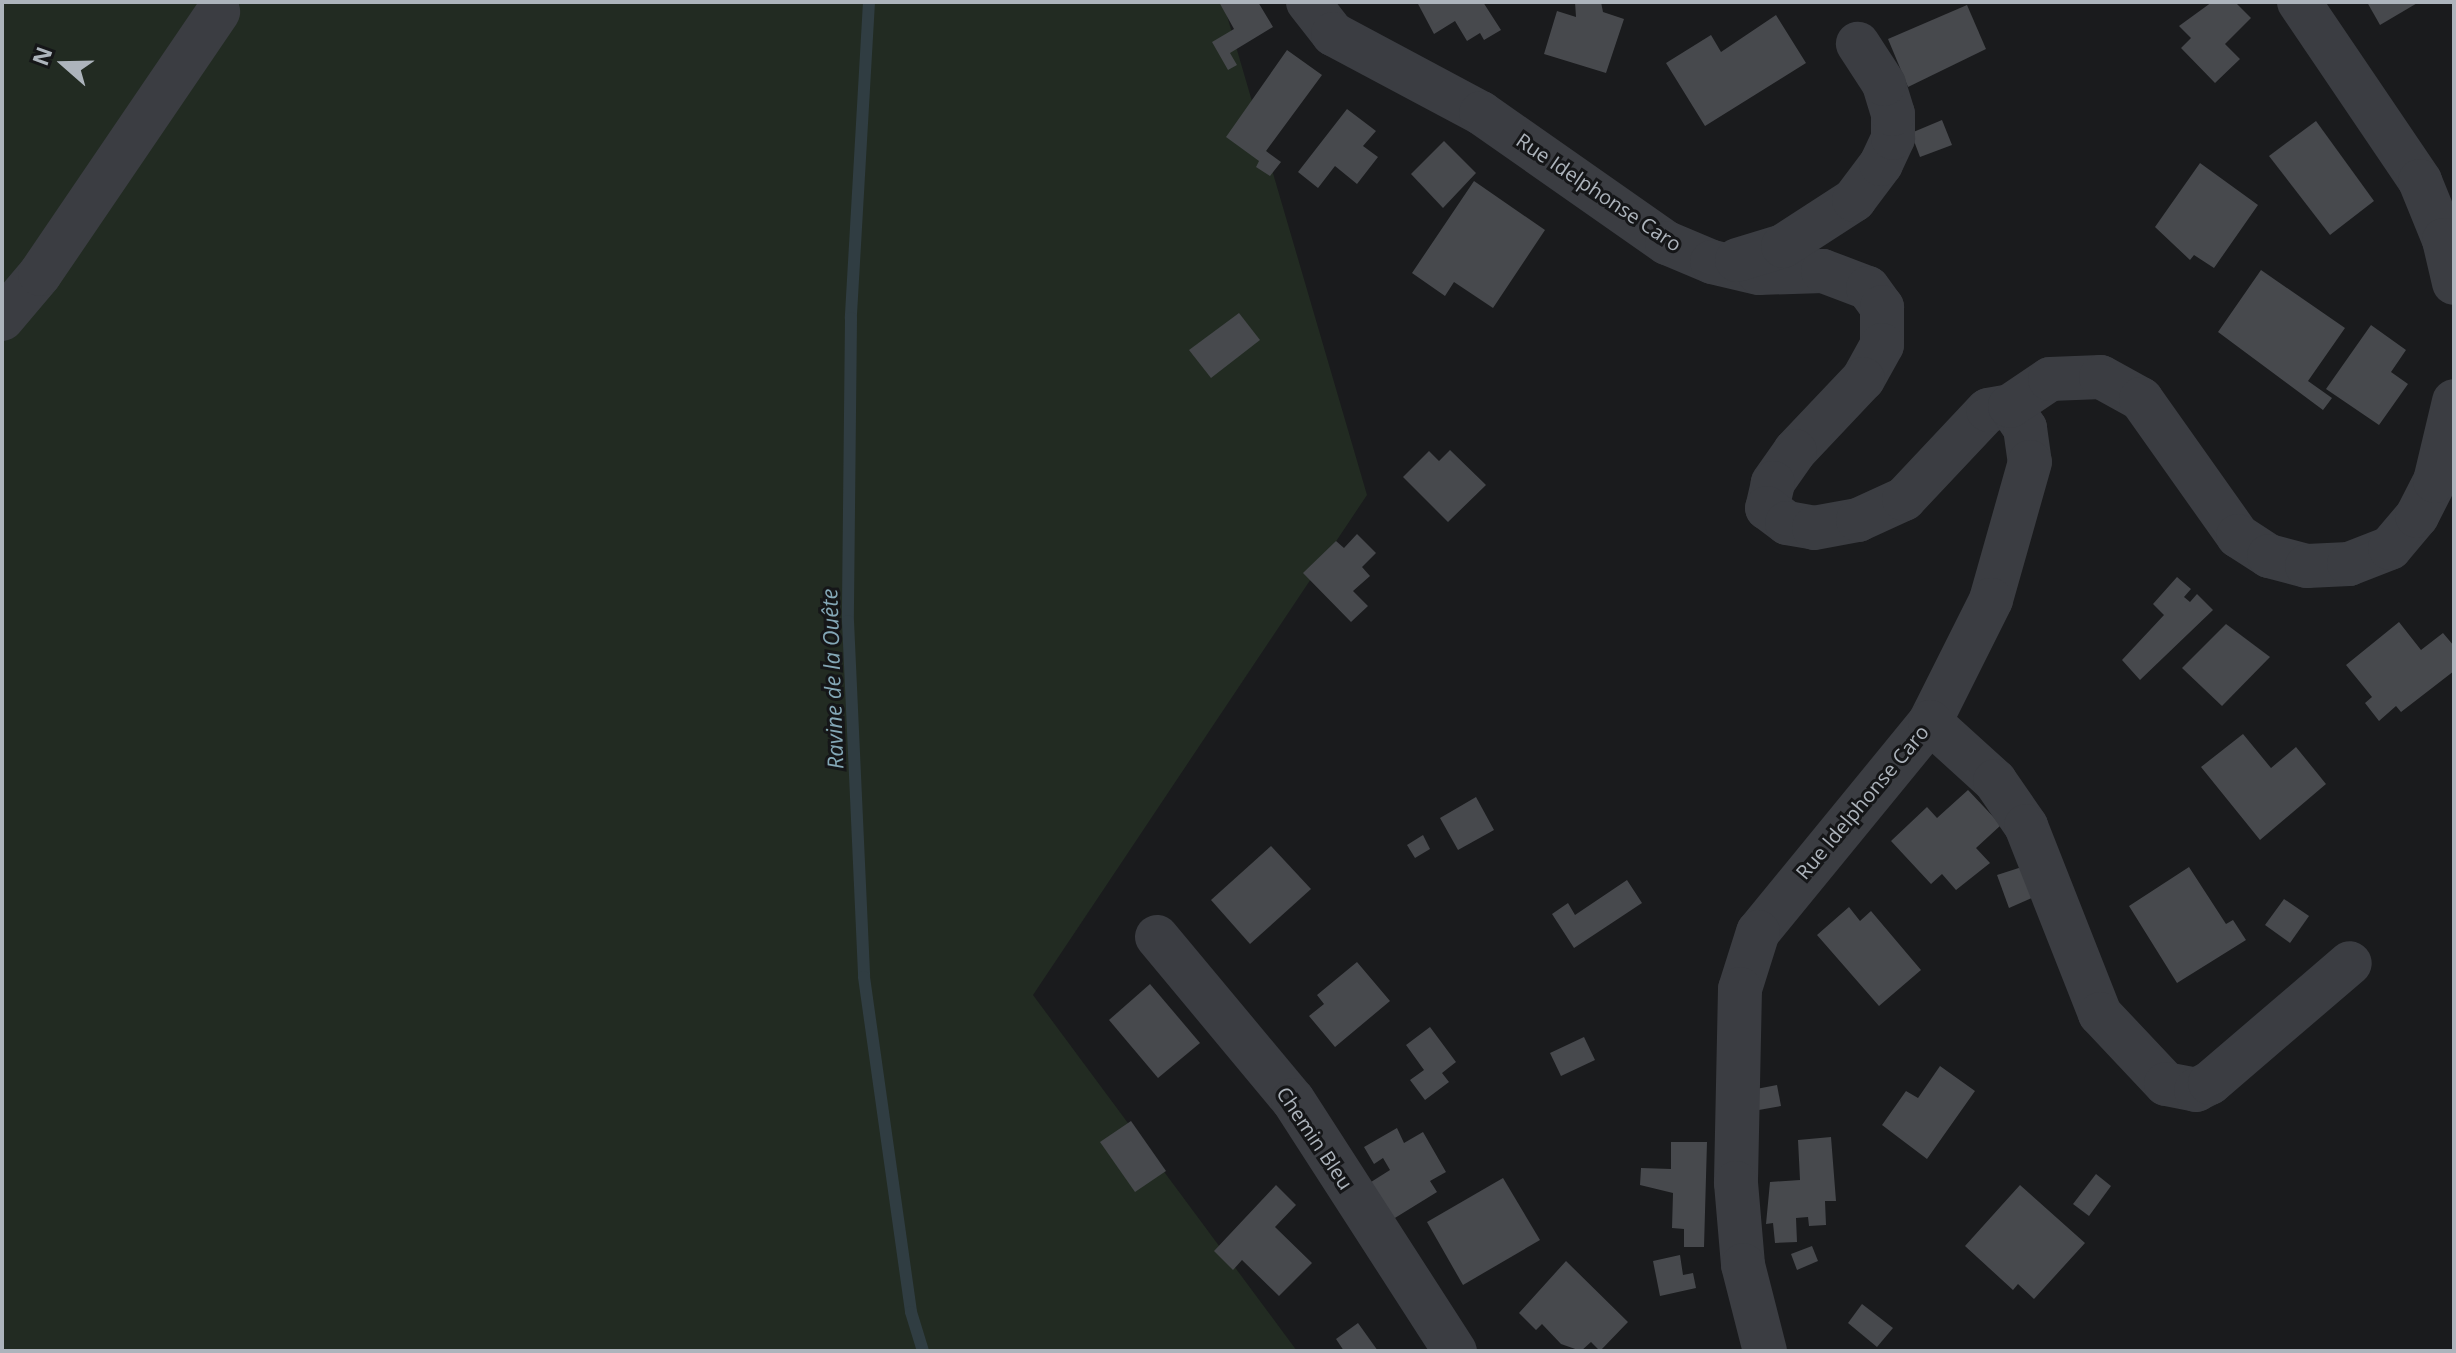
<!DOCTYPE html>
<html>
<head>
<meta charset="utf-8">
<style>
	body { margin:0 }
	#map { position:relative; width:2456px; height:1353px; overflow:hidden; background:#1a1b1d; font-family:"Open Sans",sans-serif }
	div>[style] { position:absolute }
	.green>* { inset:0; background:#222b22 }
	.stream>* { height:12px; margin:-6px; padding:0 6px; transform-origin:6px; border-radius:6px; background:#303d42 }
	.building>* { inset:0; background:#47494d }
	.minor>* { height:44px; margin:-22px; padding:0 22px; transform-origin:22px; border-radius:22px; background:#3b3d42 }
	span { translate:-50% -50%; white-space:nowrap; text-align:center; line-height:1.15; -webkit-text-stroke:6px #151618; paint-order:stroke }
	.street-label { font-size:20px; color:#adb4bc }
	.water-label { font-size:22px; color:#84a8b7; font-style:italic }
	.frame { position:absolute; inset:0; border:4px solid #adb4bc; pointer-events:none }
	.north { position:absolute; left:24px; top:24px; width:80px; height:80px; -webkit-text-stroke:6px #151618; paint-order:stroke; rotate:290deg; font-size:22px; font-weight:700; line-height:32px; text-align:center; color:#adb4bc }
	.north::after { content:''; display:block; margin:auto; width:28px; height:36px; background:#adb4bc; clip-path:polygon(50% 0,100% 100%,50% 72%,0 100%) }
</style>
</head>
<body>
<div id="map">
	<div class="green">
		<div style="clip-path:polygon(2px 2px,1223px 2px,1367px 495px,1033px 995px,1297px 1351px,2px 1351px)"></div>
	</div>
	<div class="stream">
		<div style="left:869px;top:2px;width:317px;rotate:93.3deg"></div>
		<div style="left:851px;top:318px;width:303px;rotate:90.6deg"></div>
		<div style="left:848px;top:621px;width:356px;rotate:87.4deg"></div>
		<div style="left:864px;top:977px;width:338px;rotate:82deg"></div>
		<div style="left:911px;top:1312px;width:41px;rotate:72.9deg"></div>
	</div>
	<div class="building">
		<div style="clip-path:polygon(1219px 2px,1258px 2px,1273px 27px,1230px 53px,1237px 65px,1228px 70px,1212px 42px,1234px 29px)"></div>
		<div style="clip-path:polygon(1417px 2px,1483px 2px,1501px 30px,1484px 40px,1480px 33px,1467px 41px,1455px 21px,1434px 34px)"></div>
		<div style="clip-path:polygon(1575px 2px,1601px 2px,1603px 12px,1624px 19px,1606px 73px,1544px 54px,1557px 11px,1576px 17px)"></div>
		<div style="clip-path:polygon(2212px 2px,2235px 2px,2251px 18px,2225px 44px,2240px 59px,2215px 83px,2181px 48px,2191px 38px,2179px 26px)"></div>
		<div style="clip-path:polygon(2367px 2px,2419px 2px,2380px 25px)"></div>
		<div style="clip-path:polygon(1967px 5px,1986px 49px,1908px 87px,1888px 39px)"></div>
		<div style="clip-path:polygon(1776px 15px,1806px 63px,1705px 126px,1666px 63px,1711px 35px,1721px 52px)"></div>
		<div style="clip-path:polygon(1287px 50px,1322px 75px,1266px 151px,1281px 162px,1270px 176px,1256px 167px,1259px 161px,1226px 137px)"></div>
		<div style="clip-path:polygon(1347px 109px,1376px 131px,1363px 146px,1378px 157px,1357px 184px,1335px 166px,1318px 188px,1298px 172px)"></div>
		<div style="clip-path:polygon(1942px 120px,1952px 145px,1920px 157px,1911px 133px)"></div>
		<div style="clip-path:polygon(2316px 121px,2374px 201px,2330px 235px,2269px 156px)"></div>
		<div style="clip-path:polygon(1444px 141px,1476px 173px,1443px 208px,1411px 174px)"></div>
		<div style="clip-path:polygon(2200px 163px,2258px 205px,2214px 268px,2194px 255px,2190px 260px,2155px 227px)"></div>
		<div style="clip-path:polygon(1474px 181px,1545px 230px,1493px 308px,1454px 282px,1445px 296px,1412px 273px)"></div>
		<div style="clip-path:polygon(2261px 270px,2345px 328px,2308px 381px,2332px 398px,2323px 410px,2218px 332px)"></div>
		<div style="clip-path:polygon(1239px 313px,1260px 340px,1211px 378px,1189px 350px)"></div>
		<div style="clip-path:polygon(2371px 325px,2406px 350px,2391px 372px,2408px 384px,2379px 425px,2326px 389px)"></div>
		<div style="clip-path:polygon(1450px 450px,1486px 485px,1448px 522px,1403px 477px,1429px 451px,1439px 461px)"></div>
		<div style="clip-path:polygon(1357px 534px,1376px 553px,1362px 567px,1370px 576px,1353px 591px,1368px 606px,1351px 622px,1303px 573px,1336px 541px,1344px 548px)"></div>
		<div style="clip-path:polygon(2177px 577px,2191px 589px,2184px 597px,2190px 602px,2197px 594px,2213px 610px,2140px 680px,2122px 660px,2164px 615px,2153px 604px)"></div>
		<div style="clip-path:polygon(2399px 622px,2421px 650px,2443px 633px,2454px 646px,2454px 671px,2401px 712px,2396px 706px,2379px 721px,2365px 703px,2372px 697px,2346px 665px)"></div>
		<div style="clip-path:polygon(2226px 624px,2270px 657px,2222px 706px,2182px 668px)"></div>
		<div style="clip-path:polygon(2243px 734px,2271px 768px,2296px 747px,2326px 784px,2260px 840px,2201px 767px)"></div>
		<div style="clip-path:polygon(1968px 790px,2001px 825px,1976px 848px,1990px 863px,1956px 890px,1942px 874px,1931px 884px,1891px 841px,1927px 807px,1937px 818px)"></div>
		<div style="clip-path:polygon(1476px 797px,1494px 830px,1458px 850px,1440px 818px)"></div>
		<div style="clip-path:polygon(1423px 835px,1430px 849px,1415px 858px,1407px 845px)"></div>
		<div style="clip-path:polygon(1271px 846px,1311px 889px,1250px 944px,1211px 900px)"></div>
		<div style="clip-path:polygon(2025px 866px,2036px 896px,2009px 908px,1997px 875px)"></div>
		<div style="clip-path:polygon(2189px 867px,2226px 924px,2233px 920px,2246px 940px,2177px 983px,2129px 906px)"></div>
		<div style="clip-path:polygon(1627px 880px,1642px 903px,1574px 948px,1552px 914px,1568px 903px,1575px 915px)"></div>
		<div style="clip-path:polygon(2284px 899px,2309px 916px,2290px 943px,2265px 925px)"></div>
		<div style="clip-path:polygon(1849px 907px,1860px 921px,1871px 911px,1921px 970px,1879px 1006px,1817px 935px)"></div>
		<div style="clip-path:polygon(1357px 962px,1390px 1001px,1335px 1047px,1309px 1016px,1324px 1004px,1317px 995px)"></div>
		<div style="clip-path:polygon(1150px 984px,1200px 1043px,1158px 1078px,1109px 1020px)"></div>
		<div style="clip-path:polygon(1430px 1027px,1456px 1062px,1442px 1073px,1449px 1082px,1425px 1100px,1410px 1080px,1424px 1070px,1406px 1045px)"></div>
		<div style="clip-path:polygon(1584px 1037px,1595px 1060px,1561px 1076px,1550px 1053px)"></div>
		<div style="clip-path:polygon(1940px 1066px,1975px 1091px,1927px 1159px,1882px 1125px,1906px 1091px,1918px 1098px)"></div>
		<div style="clip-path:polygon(1777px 1085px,1781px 1106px,1753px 1111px,1751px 1090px)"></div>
		<div style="clip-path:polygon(1131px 1121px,1166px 1171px,1135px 1192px,1100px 1142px)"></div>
		<div style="clip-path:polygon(1397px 1128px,1404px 1143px,1423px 1132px,1446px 1172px,1430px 1181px,1437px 1192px,1390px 1221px,1371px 1182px,1390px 1170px,1383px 1158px,1374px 1164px,1364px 1147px)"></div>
		<div style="clip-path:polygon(1831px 1137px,1836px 1201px,1825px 1201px,1826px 1225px,1809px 1226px,1808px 1217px,1796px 1218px,1797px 1242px,1775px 1243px,1773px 1223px,1766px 1224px,1770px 1182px,1800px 1180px,1798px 1140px)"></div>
		<div style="clip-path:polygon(1671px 1142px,1707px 1142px,1704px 1247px,1684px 1247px,1684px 1229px,1672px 1228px,1673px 1193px,1640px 1185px,1641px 1168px,1671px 1169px)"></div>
		<div style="clip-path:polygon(2096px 1174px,2111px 1186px,2089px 1216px,2073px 1204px)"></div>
		<div style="clip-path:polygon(1503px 1178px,1540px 1240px,1463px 1285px,1427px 1222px)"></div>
		<div style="clip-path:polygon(1276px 1185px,1296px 1205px,1275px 1227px,1312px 1263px,1279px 1296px,1242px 1260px,1233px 1270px,1214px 1251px)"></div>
		<div style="clip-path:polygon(2020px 1185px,2085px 1243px,2034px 1299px,2018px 1284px,2013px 1290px,1965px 1246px)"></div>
		<div style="clip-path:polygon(1812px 1246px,1818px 1261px,1797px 1270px,1791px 1254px)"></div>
		<div style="clip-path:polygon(1680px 1255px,1683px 1275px,1693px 1273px,1696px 1288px,1660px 1296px,1653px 1261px)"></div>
		<div style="clip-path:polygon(1566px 1261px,1628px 1322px,1600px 1351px,1591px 1342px,1581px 1351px,1561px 1344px,1542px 1324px,1536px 1330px,1519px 1313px)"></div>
		<div style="clip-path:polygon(1862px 1304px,1893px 1328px,1877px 1347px,1848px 1323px)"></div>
		<div style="clip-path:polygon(1358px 1323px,1378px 1351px,1344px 1351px,1336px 1339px)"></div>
	</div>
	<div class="minor">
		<div style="left:1308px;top:2px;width:41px;rotate:52deg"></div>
		<div style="left:1333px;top:34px;width:168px;rotate:28.1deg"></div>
		<div style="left:1481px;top:113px;width:227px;rotate:35deg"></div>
		<div style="left:1667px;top:243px;width:49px;rotate:22.9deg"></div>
		<div style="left:1712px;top:262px;width:48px;rotate:13.2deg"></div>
		<div style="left:1759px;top:273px;width:64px;rotate:-1.8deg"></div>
		<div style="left:1823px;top:271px;width:48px;rotate:20.7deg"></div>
		<div style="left:1868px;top:288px;width:24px;rotate:54deg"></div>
		<div style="left:1882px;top:307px;width:38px;rotate:90deg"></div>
		<div style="left:1882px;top:345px;width:39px;rotate:119deg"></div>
		<div style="left:1863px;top:379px;width:99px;rotate:133.4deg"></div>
		<div style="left:1795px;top:451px;width:39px;rotate:125deg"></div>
		<div style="left:1773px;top:483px;width:26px;rotate:103deg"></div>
		<div style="left:1767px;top:508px;width:25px;rotate:37deg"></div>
		<div style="left:1787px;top:523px;width:27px;rotate:10deg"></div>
		<div style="left:1814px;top:528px;width:45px;rotate:-10.3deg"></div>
		<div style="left:1858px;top:520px;width:51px;rotate:-24.5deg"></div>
		<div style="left:1904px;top:499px;width:122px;rotate:-46.7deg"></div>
		<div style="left:1988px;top:410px;width:22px;rotate:-10deg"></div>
		<div style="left:2010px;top:406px;width:27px;rotate:56deg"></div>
		<div style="left:2025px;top:428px;width:34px;rotate:82deg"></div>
		<div style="left:2030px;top:462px;width:143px;rotate:105.8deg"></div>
		<div style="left:1991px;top:600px;width:136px;rotate:116.6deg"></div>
		<div style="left:1930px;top:722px;width:271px;rotate:129.3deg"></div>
		<div style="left:1758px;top:932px;width:60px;rotate:107.5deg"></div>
		<div style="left:1740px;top:989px;width:194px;rotate:91.2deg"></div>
		<div style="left:1736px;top:1183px;width:82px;rotate:85.1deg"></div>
		<div style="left:1743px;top:1265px;width:89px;rotate:75.7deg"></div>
		<div style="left:2299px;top:2px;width:216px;rotate:55.9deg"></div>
		<div style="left:2420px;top:181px;width:64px;rotate:67.9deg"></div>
		<div style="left:2444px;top:240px;width:44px;rotate:76.9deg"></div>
		<div style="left:1737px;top:260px;width:48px;rotate:-16.9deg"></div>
		<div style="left:1783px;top:246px;width:85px;rotate:-32.9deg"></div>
		<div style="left:1854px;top:200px;width:45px;rotate:-53.1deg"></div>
		<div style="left:1881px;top:164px;width:29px;rotate:-65deg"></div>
		<div style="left:1893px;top:138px;width:24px;rotate:-90deg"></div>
		<div style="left:1893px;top:114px;width:31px;rotate:-107deg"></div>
		<div style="left:1884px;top:84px;width:48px;rotate:-123deg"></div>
		<div style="left:2px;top:319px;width:59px;rotate:-49.8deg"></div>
		<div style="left:40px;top:274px;width:317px;rotate:-55.8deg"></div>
		<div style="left:2010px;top:406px;width:48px;rotate:-34deg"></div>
		<div style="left:2050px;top:379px;width:51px;rotate:-2.2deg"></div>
		<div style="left:2101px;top:377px;width:46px;rotate:28.8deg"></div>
		<div style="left:2141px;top:399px;width:168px;rotate:54.7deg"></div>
		<div style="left:2238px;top:536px;width:37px;rotate:33deg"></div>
		<div style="left:2269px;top:556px;width:39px;rotate:15deg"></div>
		<div style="left:2307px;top:566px;width:42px;rotate:-2.7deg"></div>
		<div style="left:2349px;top:564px;width:44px;rotate:-21.3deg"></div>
		<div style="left:2390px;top:548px;width:42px;rotate:-49.8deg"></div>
		<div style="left:2417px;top:516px;width:39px;rotate:-63deg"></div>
		<div style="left:2435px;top:481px;width:82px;rotate:-76.6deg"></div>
		<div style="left:1930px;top:722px;width:88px;rotate:42.2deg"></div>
		<div style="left:1995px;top:781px;width:55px;rotate:55.4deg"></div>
		<div style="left:2026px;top:826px;width:202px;rotate:68.5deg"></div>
		<div style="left:2100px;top:1014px;width:96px;rotate:46.7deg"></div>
		<div style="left:2166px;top:1084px;width:31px;rotate:11deg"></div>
		<div style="left:2196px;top:1090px;width:16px;rotate:-27deg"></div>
		<div style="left:2210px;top:1083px;width:184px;rotate:-40.6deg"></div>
		<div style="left:1157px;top:937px;width:212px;rotate:50.2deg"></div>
		<div style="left:1293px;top:1100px;width:299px;rotate:57.2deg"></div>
	</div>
	<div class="street-label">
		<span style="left:1599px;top:192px;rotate:34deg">Rue Idelphonse Caro</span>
		<span style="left:1862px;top:802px;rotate:-50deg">Rue Idelphonse Caro</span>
		<span style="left:1315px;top:1138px;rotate:56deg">Chemin Bleu</span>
	</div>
	<div class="water-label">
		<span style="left:832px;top:679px;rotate:-92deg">Ravine de la Ouête</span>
	</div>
	<div class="frame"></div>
	<div class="north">N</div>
</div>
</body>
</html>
